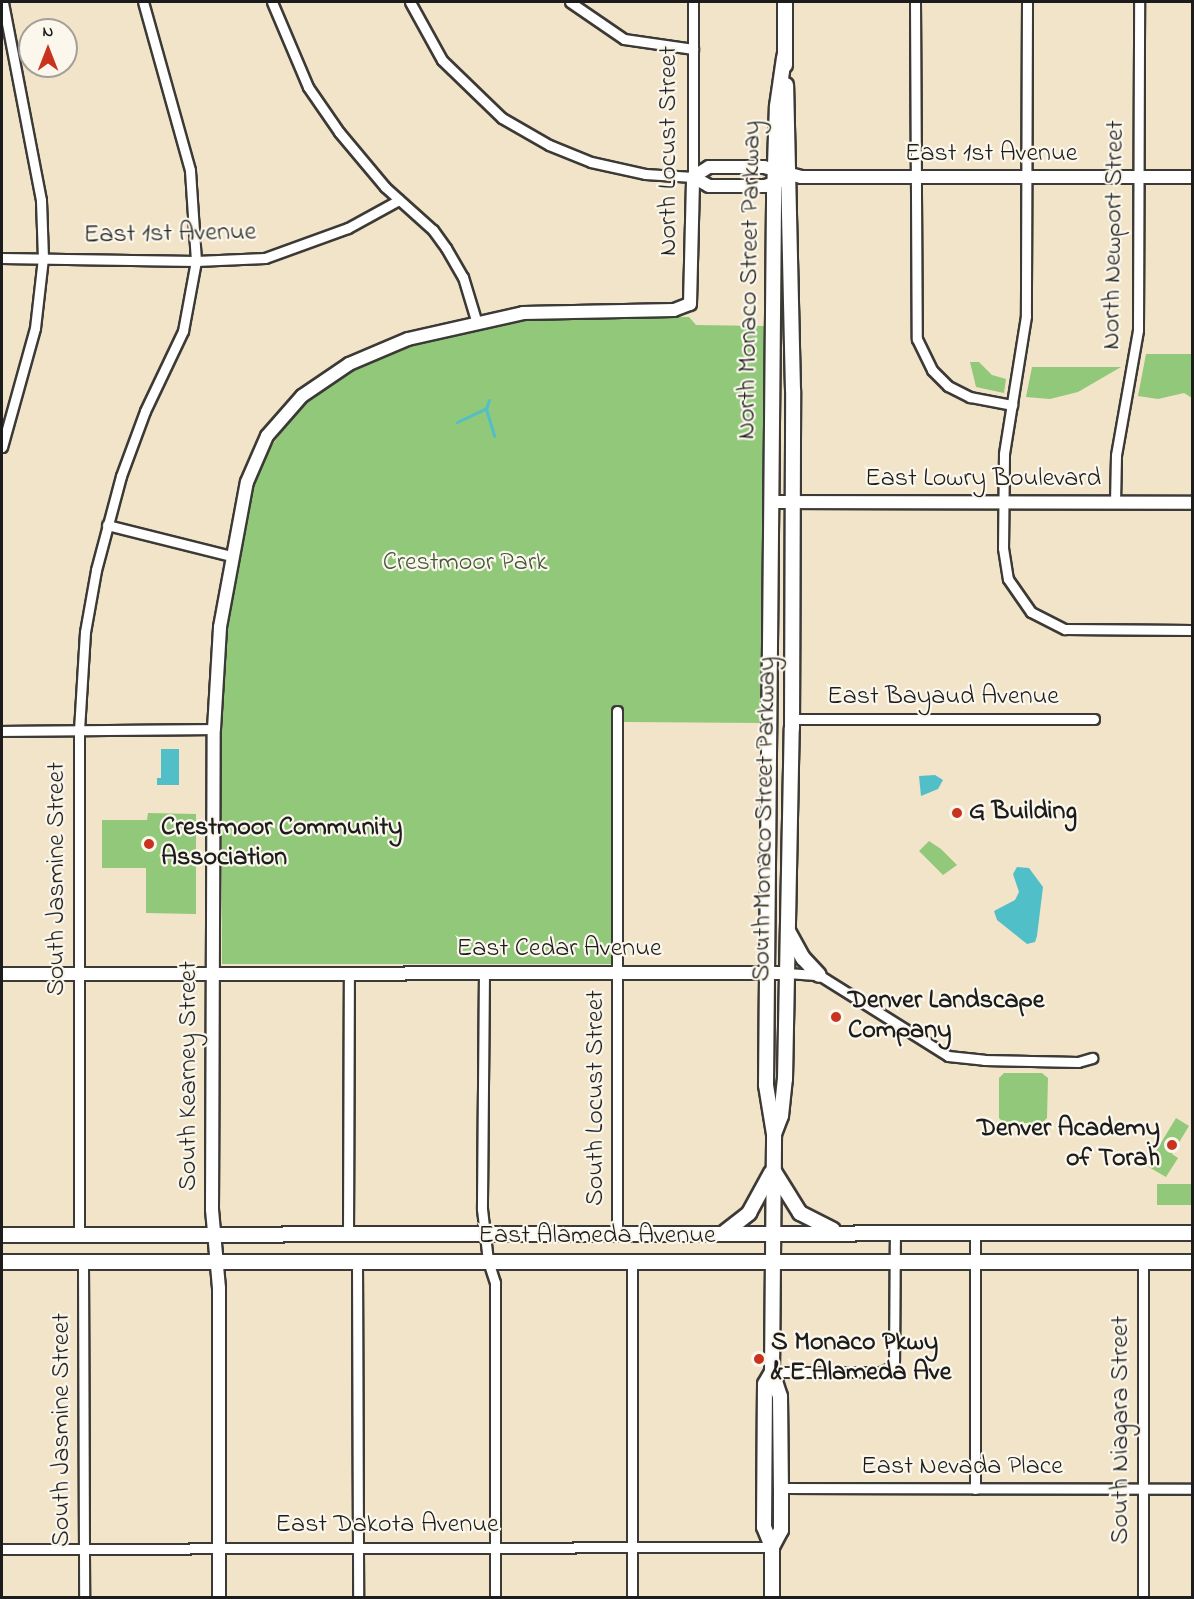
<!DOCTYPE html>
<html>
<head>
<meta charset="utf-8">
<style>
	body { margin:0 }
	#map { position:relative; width:1194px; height:1599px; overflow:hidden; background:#f2e4c8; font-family:"Indie Flower",sans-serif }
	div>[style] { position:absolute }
	.green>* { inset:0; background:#91c87a }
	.water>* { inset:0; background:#51bfc8 }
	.stream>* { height:3px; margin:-1.5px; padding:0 1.5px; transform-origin:1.5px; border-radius:1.5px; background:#51bfc8 }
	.roads { filter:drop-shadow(2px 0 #3c3a36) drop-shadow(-2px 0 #3c3a36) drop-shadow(0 2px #3c3a36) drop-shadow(0 -2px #3c3a36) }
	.street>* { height:9px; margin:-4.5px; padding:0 4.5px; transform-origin:4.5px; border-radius:4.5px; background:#fff }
	.secondary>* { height:12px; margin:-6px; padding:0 6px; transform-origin:6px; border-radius:6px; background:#fff }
	.primary>* { height:14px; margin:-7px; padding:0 7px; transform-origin:7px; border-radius:7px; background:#fff }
	.dots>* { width:16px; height:16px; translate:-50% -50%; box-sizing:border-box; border:3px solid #fbf7ec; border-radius:50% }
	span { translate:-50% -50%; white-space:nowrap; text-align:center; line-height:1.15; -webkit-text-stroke:4.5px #fbf7ec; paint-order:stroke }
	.street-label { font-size:26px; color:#1c1c1c }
	.park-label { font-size:26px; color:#45583d }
	.poi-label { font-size:26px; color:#1c1c1c; font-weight:700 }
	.left { translate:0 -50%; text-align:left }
	.right { translate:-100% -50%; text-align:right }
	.frame { position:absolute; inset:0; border:3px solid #1c1c1c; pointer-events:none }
	.north { position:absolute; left:18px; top:18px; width:60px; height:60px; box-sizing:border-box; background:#fbf7ec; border:2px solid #a29f99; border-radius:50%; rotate:0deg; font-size:16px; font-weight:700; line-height:24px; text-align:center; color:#1c1c1c }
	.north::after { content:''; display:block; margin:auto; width:21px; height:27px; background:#c8321e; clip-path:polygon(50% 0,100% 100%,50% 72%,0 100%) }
</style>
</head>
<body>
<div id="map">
	<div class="green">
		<div style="clip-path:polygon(579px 316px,689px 317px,696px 325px,767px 326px,763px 723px,624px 722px,623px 964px,222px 964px,221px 714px,224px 643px,252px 486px,261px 461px,301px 404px,343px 373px,394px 351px,448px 334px,511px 322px)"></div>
		<div style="clip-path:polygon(1146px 354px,1192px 354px,1192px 398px,1184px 393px,1158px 399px,1138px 396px)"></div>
		<div style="clip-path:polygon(970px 362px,979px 362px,992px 375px,1006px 379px,1004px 393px,976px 387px)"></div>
		<div style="clip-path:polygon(1032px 367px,1121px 367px,1078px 392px,1050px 399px,1026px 397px)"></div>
		<div style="clip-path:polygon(148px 813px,196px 814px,196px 914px,146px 913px,146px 868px,102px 868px,102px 820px,147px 820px)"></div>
		<div style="clip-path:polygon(929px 841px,941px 849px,957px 865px,943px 875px,919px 851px)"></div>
		<div style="clip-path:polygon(1004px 1073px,1042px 1073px,1048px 1078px,1047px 1118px,1042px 1123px,1004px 1123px,999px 1118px,999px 1078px)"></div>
		<div style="clip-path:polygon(1176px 1118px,1189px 1126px,1172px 1154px,1178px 1158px,1166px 1177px,1147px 1166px)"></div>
		<div style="clip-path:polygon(1157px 1184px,1192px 1184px,1192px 1205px,1157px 1205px)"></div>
	</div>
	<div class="water">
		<div style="clip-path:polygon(161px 749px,179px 749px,179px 785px,157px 785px,157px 778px,161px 778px)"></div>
		<div style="clip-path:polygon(935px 775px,943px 780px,938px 789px,921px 796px,919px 776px)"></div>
		<div style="clip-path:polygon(1017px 867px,1029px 868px,1043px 887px,1037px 936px,1035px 942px,1027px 944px,997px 920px,994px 911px,1015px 900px,1019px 892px,1013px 874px)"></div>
	</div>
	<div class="stream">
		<div style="left:489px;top:400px;width:9px;rotate:108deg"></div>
		<div style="left:486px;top:409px;width:28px;rotate:73deg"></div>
		<div style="left:457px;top:422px;width:31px;rotate:-25deg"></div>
	</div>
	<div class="roads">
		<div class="street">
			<div style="left:272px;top:2px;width:92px;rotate:67deg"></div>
			<div style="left:308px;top:87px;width:55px;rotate:55.4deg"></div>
			<div style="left:339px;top:132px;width:72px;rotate:50.1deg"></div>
			<div style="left:385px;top:187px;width:64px;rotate:41.9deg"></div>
			<div style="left:433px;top:230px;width:22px;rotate:54deg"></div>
			<div style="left:446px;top:248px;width:34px;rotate:60deg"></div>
			<div style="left:463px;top:277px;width:45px;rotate:73.2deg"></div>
			<div style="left:410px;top:2px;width:66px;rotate:61.1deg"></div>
			<div style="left:442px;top:60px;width:83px;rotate:44deg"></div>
			<div style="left:502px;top:118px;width:54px;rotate:29.9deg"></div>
			<div style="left:549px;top:145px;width:45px;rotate:22deg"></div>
			<div style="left:591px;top:162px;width:55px;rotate:12.5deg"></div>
			<div style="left:645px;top:174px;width:48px;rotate:3.6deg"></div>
			<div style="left:693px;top:177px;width:175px;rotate:-90deg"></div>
			<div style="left:570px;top:2px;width:65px;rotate:34.4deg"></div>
			<div style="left:624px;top:39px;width:70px;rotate:8.2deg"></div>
			<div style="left:915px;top:2px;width:337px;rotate:89.7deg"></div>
			<div style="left:917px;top:339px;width:34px;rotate:64deg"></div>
			<div style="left:932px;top:370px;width:23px;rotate:45deg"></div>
			<div style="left:948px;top:386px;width:25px;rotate:27deg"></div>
			<div style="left:970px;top:397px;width:43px;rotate:10.8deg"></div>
			<div style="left:1027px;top:2px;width:314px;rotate:90.2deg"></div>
			<div style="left:1026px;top:316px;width:140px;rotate:99.1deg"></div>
			<div style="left:1004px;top:454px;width:94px;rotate:90.6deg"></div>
			<div style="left:1003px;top:548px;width:31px;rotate:81deg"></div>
			<div style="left:1008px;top:579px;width:40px;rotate:55.1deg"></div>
			<div style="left:1031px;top:612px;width:38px;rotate:27deg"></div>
			<div style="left:1065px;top:629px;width:127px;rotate:0.5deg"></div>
			<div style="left:2px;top:258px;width:194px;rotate:0.9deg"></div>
			<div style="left:196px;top:261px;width:69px;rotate:-2.5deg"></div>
			<div style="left:265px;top:258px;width:88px;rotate:-19.9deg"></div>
			<div style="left:348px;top:228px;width:58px;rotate:-28.8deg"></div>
			<div style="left:2px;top:447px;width:123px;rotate:-74.5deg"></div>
			<div style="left:35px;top:328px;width:70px;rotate:-83.5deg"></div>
			<div style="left:43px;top:258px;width:58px;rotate:-92deg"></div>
			<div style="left:41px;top:200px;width:202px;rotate:-100.9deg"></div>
			<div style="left:1115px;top:503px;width:48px;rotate:-88.8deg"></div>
			<div style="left:1116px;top:455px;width:127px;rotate:-80deg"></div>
			<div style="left:1138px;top:330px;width:328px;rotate:-89.8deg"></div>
			<div style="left:107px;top:525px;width:128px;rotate:14deg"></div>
			<div style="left:617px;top:711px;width:524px;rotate:90deg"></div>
			<div style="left:792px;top:719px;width:302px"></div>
			<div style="left:2px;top:731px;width:212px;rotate:-0.5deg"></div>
			<div style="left:484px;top:972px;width:237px;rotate:90.5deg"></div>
			<div style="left:482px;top:1209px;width:52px;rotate:83.4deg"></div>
			<div style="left:488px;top:1261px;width:23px;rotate:72deg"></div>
			<div style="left:495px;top:1283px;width:315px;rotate:90deg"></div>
			<div style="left:787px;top:973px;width:32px;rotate:4deg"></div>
			<div style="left:819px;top:975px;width:152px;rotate:32.1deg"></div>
			<div style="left:948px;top:1056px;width:36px;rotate:6deg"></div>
			<div style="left:984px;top:1060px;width:94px;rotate:1.2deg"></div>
			<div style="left:1078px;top:1062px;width:15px;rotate:-16deg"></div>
			<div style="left:975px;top:1233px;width:256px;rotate:90deg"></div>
			<div style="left:79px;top:1235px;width:505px;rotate:-90deg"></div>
			<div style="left:79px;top:730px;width:98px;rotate:-86.5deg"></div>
			<div style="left:85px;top:632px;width:63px;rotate:-79.9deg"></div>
			<div style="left:96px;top:570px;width:97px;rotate:-75.1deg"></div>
			<div style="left:121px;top:476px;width:69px;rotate:-69.7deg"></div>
			<div style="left:145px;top:411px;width:89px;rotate:-64.6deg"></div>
			<div style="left:183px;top:331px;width:71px;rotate:-79.5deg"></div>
			<div style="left:196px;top:261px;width:91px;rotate:-93.8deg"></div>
			<div style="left:190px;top:170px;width:174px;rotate:-105.6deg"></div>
			<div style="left:348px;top:1235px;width:262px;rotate:-89.8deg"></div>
			<div style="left:357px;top:1262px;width:336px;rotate:89.8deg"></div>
			<div style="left:83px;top:1263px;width:335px;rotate:89.8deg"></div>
			<div style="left:772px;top:1372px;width:109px"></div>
			<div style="left:881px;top:1372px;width:14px;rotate:-25deg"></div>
			<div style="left:894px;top:1366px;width:133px;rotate:-89.6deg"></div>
			<div style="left:781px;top:1488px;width:411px;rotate:0.1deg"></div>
			<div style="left:2px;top:1549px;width:770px;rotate:-0.15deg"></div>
			<div style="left:632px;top:1598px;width:337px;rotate:-90deg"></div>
			<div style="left:1143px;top:1598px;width:336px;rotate:-90deg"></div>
		</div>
		<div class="secondary">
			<div style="left:693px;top:177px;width:19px;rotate:-32deg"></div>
			<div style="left:709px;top:167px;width:55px"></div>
			<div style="left:764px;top:167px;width:38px;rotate:15deg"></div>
			<div style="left:801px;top:177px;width:391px"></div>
			<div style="left:693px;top:177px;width:18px;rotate:29deg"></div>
			<div style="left:709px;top:186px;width:56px"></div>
			<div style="left:765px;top:186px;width:19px;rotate:-18deg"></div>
			<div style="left:773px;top:502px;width:419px;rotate:0.1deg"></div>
			<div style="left:2px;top:974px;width:785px;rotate:-0.07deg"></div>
			<div style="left:219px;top:1598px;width:310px;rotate:-90deg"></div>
			<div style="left:219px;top:1288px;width:78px;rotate:-95.1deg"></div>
			<div style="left:212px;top:1210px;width:481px;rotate:-89.8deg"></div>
			<div style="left:214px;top:729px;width:102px;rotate:-86.6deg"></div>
			<div style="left:220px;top:627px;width:147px;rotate:-79.5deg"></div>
			<div style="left:247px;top:482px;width:50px;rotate:-66.5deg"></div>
			<div style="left:267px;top:436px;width:53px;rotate:-48.8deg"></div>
			<div style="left:302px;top:396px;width:57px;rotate:-34.2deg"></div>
			<div style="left:349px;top:364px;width:64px;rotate:-23deg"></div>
			<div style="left:408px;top:339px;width:118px;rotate:-12.7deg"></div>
			<div style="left:523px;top:313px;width:151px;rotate:-1.1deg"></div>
			<div style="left:674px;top:310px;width:17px;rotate:-21deg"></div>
			<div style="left:690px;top:304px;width:127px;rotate:-88.6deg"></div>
		</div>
		<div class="primary">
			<div style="left:785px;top:65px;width:63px;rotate:-90deg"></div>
			<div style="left:789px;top:933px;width:29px;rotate:61deg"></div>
			<div style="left:803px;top:958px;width:23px;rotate:47deg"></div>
			<div style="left:774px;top:1134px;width:19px;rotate:-69deg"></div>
			<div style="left:781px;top:1116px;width:37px;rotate:-84deg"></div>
			<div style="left:785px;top:1079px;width:351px;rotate:-88.9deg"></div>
			<div style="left:792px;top:728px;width:338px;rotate:-89.8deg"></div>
			<div style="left:793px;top:390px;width:305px;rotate:-91.3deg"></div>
			<div style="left:775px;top:1173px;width:47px;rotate:58deg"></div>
			<div style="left:800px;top:1213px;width:37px;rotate:27deg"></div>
			<div style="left:725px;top:1232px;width:31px;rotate:-38deg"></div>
			<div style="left:749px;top:1213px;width:46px;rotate:-61.2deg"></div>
			<div style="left:2px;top:1235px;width:1190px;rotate:-0.1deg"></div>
			<div style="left:2px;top:1262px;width:1190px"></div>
			<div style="left:772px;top:1372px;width:238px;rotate:-89.5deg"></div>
			<div style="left:774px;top:1134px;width:50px;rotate:-99.3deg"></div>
			<div style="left:766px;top:1085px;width:890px;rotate:-89.48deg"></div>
			<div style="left:774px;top:195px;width:89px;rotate:-88.1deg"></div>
			<div style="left:777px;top:106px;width:49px;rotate:-81.7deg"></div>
			<div style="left:772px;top:1372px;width:14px;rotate:120deg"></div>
			<div style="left:765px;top:1384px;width:143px;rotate:90.4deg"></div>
			<div style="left:764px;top:1527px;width:22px;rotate:68deg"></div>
			<div style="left:772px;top:1547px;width:51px;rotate:90deg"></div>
			<div style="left:772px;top:1372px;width:25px;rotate:72deg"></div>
			<div style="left:780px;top:1396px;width:92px;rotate:89.4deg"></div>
			<div style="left:781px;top:1488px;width:42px;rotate:90deg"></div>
			<div style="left:781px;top:1530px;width:19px;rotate:118deg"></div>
		</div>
	</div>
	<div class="dots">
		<div style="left:957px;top:813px;background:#c8321e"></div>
		<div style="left:149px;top:844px;background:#c8321e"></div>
		<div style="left:836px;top:1017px;background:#c8321e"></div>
		<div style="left:1172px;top:1145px;background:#c8321e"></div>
		<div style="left:759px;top:1359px;background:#c8321e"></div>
	</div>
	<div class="street-label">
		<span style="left:670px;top:151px;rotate:-90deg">North Locust Street</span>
		<span style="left:991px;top:155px">East 1st Avenue</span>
		<span style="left:170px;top:235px;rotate:-1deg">East 1st Avenue</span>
		<span style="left:1115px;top:235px;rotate:-89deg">North Newport Street</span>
		<span style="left:751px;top:280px;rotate:-89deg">North Monaco Street Parkway</span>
		<span style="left:983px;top:480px">East Lowry Boulevard</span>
		<span style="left:943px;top:698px">East Bayaud Avenue</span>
		<span style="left:766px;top:819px;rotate:-89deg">South Monaco Street Parkway</span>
		<span style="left:58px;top:879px;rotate:-90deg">South Jasmine Street</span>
		<span style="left:559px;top:950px">East Cedar Avenue</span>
		<span style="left:190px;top:1076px;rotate:-90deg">South Kearney Street</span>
		<span style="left:597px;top:1098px;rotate:-90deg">South Locust Street</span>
		<span style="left:597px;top:1237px">East Alameda Avenue</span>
		<span style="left:63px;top:1430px;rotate:-90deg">South Jasmine Street</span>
		<span style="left:1122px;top:1430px;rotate:-90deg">South Niagara Street</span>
		<span style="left:962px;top:1468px">East Nevada Place</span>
		<span style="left:387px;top:1526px">East Dakota Avenue</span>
	</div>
	<div class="park-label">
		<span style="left:465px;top:564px">Crestmoor Park</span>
	</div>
	<div class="poi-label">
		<span class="left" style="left:969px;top:813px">G Building</span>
		<span class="left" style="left:161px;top:844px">Crestmoor Community<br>Association</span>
		<span class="left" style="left:848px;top:1017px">Denver Landscape<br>Company</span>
		<span class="right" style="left:1160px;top:1145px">Denver Academy<br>of Torah</span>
		<span class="left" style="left:771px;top:1359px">S Monaco Pkwy<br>&amp; E Alameda Ave</span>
	</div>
	<div class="frame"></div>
	<div class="north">N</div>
</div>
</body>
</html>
